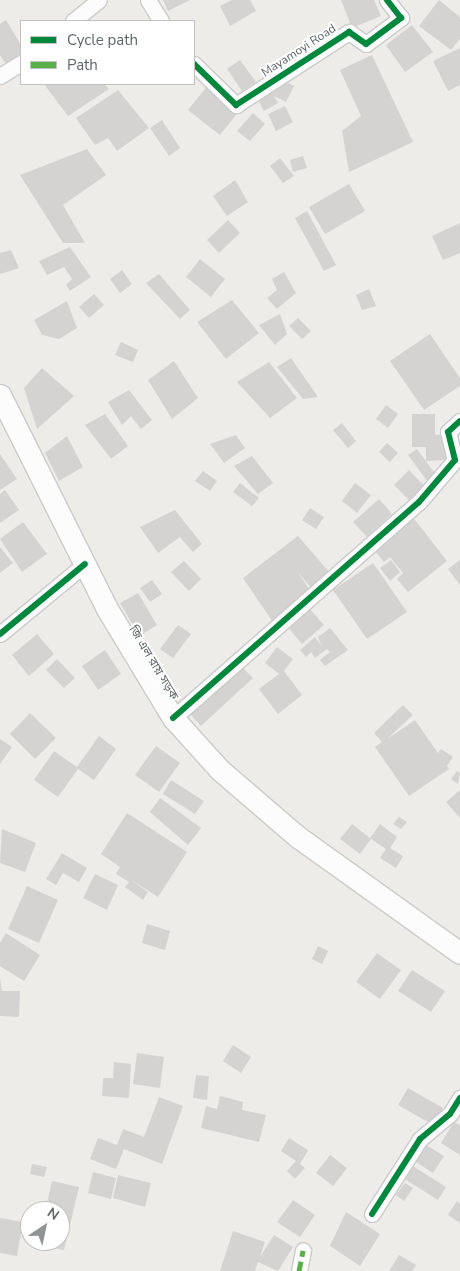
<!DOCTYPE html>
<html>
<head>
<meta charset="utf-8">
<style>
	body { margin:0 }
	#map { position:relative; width:460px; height:1271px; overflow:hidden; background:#eeece9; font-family:"Nunito Sans","Noto Sans Bengali",sans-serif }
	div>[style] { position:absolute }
	.building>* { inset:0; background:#d5d3d2 }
	.roads { filter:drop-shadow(1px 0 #cacbcb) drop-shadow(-1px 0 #cacbcb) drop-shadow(0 1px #cacbcb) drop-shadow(0 -1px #cacbcb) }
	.street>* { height:15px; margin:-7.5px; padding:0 7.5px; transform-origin:7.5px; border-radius:7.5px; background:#fcfcfc }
	.secondary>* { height:21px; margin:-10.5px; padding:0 10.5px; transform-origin:10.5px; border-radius:10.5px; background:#fcfcfc }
	.quiet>* { height:5px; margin-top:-2.5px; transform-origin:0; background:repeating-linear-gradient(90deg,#59b04a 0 10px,transparent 0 15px) }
	.cycleway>* { height:6px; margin:-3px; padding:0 3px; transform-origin:3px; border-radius:3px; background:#00873e }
	span { translate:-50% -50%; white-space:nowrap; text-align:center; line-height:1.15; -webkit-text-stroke:4px #fff; paint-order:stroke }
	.street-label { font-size:12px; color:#5e6467 }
	.legend { position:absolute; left:20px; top:20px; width:175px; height:65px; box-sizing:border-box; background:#fff; border:1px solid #bfc1c2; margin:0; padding:6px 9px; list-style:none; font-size:15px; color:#5e6467 }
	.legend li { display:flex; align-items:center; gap:10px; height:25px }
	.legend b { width:25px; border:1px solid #bfc1c2 }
	.north { position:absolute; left:20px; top:1201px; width:50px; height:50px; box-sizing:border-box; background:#fff; border:1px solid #bfc1c2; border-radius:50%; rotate:34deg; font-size:14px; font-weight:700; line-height:20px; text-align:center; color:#5e6467 }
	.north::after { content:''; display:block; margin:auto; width:18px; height:22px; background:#909494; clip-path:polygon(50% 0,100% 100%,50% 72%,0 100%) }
</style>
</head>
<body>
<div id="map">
	<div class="building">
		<div style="clip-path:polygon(163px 0,190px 0,168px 11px)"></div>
		<div style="clip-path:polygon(232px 0,250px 0,256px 11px,230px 26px,220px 6px)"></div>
		<div style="clip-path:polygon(341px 0,374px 0,381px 16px,352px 28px)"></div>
		<div style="clip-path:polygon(439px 0,460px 17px,460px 39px,451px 50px,419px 26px)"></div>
		<div style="clip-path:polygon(6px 20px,21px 45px,21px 53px,6px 64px,0 55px,0 24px)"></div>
		<div style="clip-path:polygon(412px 25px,433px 52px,405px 72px,386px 45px)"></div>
		<div style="clip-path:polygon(460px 48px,460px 85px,448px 91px,433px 61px)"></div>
		<div style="clip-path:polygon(372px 55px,413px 142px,349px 172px,342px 131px,361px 116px,340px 70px)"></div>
		<div style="clip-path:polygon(240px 60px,256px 82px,242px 91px,227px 69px)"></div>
		<div style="clip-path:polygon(279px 78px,294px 86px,286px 102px,274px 96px,278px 103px,264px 111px,256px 96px,270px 88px,272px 92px)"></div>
		<div style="clip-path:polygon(44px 84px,104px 84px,109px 89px,68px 116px)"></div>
		<div style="clip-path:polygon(208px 85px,240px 110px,220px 135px,188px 110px)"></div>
		<div style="clip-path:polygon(118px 90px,149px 128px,117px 151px,108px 138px,95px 145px,76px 118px)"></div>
		<div style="clip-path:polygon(285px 106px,293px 122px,276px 131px,268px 114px)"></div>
		<div style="clip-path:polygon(253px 113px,265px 124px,250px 141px,237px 131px)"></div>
		<div style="clip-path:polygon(162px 120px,180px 148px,169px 156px,150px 128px)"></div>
		<div style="clip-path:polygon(87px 149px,106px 175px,63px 205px,85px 243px,63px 243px,20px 175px)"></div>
		<div style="clip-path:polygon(303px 156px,307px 168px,293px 172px,290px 160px)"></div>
		<div style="clip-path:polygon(280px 158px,294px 176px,283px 183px,270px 166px)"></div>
		<div style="clip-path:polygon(235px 180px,248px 202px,227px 216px,213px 196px)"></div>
		<div style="clip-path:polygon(349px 184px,365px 211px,325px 234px,309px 207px)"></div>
		<div style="clip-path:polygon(307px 211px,336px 265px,324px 271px,295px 218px)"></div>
		<div style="clip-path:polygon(228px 220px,240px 233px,219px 253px,207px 240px)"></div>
		<div style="clip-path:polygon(460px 223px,460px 253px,443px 260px,432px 236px)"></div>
		<div style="clip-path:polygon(70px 247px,91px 277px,70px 291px,66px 285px,72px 279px,64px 267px,47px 275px,39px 261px)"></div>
		<div style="clip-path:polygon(11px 250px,19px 268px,0 274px,0 253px)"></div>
		<div style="clip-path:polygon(200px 259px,225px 279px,211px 297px,186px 277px)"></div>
		<div style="clip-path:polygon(122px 270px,132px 284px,120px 293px,110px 279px)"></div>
		<div style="clip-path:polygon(284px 272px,296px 293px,277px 309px,267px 298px,277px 290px,272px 279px)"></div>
		<div style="clip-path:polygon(159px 274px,190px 310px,180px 319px,146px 283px)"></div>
		<div style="clip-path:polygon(369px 289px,376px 306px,362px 310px,356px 295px)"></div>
		<div style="clip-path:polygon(94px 294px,104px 305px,89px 318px,79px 307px)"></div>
		<div style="clip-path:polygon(232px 300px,259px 333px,226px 359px,197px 322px)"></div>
		<div style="clip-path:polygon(67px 301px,77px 328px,59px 339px,42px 335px,34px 320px)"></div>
		<div style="clip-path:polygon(280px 314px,287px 334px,275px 345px,259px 325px)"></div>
		<div style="clip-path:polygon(298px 318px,311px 331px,302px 339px,289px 326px)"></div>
		<div style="clip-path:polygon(430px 334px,460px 378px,460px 386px,424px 410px,390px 361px)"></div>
		<div style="clip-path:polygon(121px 342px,138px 350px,133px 362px,115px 355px)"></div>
		<div style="clip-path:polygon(291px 358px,318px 397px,303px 399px,277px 367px)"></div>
		<div style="clip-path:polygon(174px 361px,198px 398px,172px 419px,148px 380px)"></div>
		<div style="clip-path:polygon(269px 362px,297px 398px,270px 418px,237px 382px)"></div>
		<div style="clip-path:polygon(42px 368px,74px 396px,37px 429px,24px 388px)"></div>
		<div style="clip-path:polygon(129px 390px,152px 420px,141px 429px,131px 416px,122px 425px,108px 402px)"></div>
		<div style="clip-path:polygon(386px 405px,398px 414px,388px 428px,376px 419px)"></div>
		<div style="clip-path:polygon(105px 414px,128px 446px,111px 459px,85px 425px)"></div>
		<div style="clip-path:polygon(412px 414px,435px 414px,435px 435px,447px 434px,447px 460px,426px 461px,426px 447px,412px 447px)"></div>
		<div style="clip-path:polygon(342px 423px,356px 441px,348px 448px,333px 430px)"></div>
		<div style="clip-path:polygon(236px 435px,245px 448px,224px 463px,210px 444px)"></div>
		<div style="clip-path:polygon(67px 436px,83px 467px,59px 481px,45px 453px)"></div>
		<div style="clip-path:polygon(387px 443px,398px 453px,390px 462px,379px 452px)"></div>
		<div style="clip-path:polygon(417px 449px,439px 479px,430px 485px,408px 455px)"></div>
		<div style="clip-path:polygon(0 454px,17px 479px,0 490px)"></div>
		<div style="clip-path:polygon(252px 456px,273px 483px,258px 494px,234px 466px)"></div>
		<div style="clip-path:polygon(409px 470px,427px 489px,412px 503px,394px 485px)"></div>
		<div style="clip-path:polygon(203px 471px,217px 481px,210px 491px,195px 481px)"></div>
		<div style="clip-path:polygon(240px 483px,259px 498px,252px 506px,233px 492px)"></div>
		<div style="clip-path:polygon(355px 483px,371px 495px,357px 513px,342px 501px)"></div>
		<div style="clip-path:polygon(5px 490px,19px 510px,0 523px,0 494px)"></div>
		<div style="clip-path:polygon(379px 499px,392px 514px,367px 537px,353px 522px)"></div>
		<div style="clip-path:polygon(310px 508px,324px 517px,316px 529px,302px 520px)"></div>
		<div style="clip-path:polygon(175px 510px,202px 544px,193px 552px,180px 537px,158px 553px,140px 527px)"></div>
		<div style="clip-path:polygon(412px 516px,447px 561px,408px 592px,397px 579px,403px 573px,390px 557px,384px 562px,372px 548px)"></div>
		<div style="clip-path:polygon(23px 522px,47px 554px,22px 572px,0 539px)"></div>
		<div style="clip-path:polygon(298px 536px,337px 581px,318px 596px,297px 571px,317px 601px,308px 607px,324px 625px,302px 644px,286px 625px,277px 628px,243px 578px)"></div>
		<div style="clip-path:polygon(0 547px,13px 563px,0 573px)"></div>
		<div style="clip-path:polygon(391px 560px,400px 572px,390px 581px,380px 568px)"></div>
		<div style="clip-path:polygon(460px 560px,460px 585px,448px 569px)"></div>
		<div style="clip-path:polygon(184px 561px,201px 579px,189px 591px,171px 572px)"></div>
		<div style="clip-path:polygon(373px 563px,407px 612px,367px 639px,333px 590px)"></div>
		<div style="clip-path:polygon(152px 580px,162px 594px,150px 602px,140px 588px)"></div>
		<div style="clip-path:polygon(138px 593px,157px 625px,139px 636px,120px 603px)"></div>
		<div style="clip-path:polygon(178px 625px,191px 634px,173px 658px,160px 649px)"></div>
		<div style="clip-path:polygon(330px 628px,348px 650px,325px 666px,320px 660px,330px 652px,327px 649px,315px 658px,311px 652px,306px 657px,300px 650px,315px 637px,321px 645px,318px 637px)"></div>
		<div style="clip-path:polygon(37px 634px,54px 654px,29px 676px,12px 655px)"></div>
		<div style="clip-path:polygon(277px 647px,293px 659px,284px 671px,302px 695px,278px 714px,259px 689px,279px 674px,265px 663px)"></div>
		<div style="clip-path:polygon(105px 650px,121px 674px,98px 690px,82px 666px)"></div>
		<div style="clip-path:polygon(57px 659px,75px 678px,64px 688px,46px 670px)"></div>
		<div style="clip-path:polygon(241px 666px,253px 678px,201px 726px,190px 714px)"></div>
		<div style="clip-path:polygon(403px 705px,413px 715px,387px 739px,415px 720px,438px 753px,441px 749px,453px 757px,447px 766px,449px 769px,409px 796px,375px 747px,382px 742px,374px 733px)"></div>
		<div style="clip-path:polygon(30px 713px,56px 738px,35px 759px,10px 734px)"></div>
		<div style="clip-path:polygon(99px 736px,116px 749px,94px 780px,78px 769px,58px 797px,34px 780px,54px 751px,77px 767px)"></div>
		<div style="clip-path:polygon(0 739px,12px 747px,0 764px)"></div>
		<div style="clip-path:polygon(156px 746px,180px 763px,159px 792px,135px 775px)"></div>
		<div style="clip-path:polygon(457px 771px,460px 773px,458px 784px,451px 779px)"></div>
		<div style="clip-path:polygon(171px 780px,204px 801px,195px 814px,163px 794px)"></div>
		<div style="clip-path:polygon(460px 790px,460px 818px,446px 802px)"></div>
		<div style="clip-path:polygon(160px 798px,201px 828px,188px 845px,150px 812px)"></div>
		<div style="clip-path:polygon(127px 813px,187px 852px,158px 897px,130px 879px,148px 892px,143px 900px,125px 887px,129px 882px,116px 874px,120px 867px,101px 854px)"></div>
		<div style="clip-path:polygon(399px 817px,407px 822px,401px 829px,393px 824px)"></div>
		<div style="clip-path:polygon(352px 824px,370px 838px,380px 824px,397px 837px,390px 848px,403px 856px,396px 868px,380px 858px,386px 849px,371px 839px,360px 854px,340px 839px)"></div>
		<div style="clip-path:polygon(2px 829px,36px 843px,25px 872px,0 863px)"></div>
		<div style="clip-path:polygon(62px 853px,87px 868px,79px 882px,63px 873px,56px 885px,46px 879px)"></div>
		<div style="clip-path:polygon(95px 874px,118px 885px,107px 910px,83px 898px)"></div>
		<div style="clip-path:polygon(27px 886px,58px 900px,39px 943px,8px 929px)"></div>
		<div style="clip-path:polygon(147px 924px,170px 931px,165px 950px,142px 943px)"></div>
		<div style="clip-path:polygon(6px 933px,40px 955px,24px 981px,0 966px,0 943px)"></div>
		<div style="clip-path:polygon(318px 946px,328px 951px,322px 964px,312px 959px)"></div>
		<div style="clip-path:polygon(377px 953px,401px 970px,380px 999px,356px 982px)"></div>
		<div style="clip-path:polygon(412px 970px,445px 991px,431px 1012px,398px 991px)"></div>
		<div style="clip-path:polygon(0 978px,2px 991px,20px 991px,19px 1017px,0 1016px)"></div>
		<div style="clip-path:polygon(233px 1045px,251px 1057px,241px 1073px,223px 1061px)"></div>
		<div style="clip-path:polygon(137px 1053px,164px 1057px,160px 1088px,133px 1084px)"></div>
		<div style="clip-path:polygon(114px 1062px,131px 1064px,129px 1098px,102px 1096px,103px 1078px,113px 1078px)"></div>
		<div style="clip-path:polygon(196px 1075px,209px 1076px,207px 1100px,193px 1098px)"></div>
		<div style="clip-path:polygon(408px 1088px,443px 1108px,433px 1125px,398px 1105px)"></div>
		<div style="clip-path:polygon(220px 1096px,243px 1102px,242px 1110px,266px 1115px,259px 1142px,201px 1128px,206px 1106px,217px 1109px)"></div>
		<div style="clip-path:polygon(159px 1097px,183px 1106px,162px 1164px,124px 1149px,116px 1169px,90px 1159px,98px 1138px,117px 1145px,123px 1129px,144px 1137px)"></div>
		<div style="clip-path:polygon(454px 1122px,460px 1125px,460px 1155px,441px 1143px)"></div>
		<div style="clip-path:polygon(289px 1138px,308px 1150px,300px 1164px,305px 1168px,295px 1179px,287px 1171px,296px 1161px,281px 1151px)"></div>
		<div style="clip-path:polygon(423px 1143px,444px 1156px,433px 1173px,413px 1160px)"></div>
		<div style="clip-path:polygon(330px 1155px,347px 1168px,333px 1186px,316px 1173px)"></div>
		<div style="clip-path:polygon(32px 1164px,47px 1167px,44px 1177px,30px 1174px)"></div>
		<div style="clip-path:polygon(411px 1165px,446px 1187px,438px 1200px,403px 1178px)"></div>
		<div style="clip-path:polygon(93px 1172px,116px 1178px,111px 1199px,88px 1193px)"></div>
		<div style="clip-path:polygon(118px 1175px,151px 1183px,145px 1207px,113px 1198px)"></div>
		<div style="clip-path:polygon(52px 1181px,79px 1187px,64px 1250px,27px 1242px,29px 1231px,30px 1241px,60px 1241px,60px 1211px,47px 1203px)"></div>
		<div style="clip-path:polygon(405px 1183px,413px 1188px,404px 1201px,396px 1195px)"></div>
		<div style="clip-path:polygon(293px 1200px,315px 1215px,300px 1237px,277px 1222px)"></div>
		<div style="clip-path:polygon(457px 1201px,460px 1204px,460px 1223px,448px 1215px)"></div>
		<div style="clip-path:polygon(346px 1212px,380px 1234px,360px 1266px,330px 1246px)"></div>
		<div style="clip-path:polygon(0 1218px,23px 1222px,17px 1256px,0 1253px)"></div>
		<div style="clip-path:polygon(233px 1231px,265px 1242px,260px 1257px,274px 1235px,293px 1247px,278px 1271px,258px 1262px,255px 1271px,220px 1271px)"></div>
		<div style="clip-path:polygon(399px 1255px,416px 1265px,412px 1271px,389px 1271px)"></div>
	</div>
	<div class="roads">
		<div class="street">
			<div style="left:148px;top:0;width:25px;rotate:58deg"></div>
			<div style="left:73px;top:21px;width:33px;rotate:-39deg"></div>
			<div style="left:194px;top:64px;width:59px;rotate:44.3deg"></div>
			<div style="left:236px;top:105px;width:135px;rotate:-32.9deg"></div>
			<div style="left:349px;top:32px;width:21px;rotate:35deg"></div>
			<div style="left:366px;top:44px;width:44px;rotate:-36.6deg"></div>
			<div style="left:401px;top:18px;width:23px;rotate:-128deg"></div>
			<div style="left:0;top:76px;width:25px;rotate:-32deg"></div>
			<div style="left:0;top:634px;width:110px;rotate:-39.5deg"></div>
			<div style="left:173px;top:718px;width:327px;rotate:-41.3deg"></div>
			<div style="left:419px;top:502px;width:55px;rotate:-49.4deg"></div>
			<div style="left:455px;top:460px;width:29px;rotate:-104deg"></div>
			<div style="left:448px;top:432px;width:16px;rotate:-43deg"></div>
			<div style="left:372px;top:1214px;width:89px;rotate:-57.4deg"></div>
			<div style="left:420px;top:1139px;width:39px;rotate:-40deg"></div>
			<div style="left:450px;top:1114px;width:19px;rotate:-58deg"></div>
			<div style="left:299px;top:1271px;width:21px;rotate:-79deg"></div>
		</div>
		<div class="secondary">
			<div style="left:0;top:395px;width:237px;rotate:63.4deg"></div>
			<div style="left:106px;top:607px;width:130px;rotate:58.9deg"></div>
			<div style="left:173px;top:718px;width:70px;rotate:47.9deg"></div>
			<div style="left:220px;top:770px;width:103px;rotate:40.7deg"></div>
			<div style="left:298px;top:837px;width:199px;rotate:35.6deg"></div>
		</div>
	</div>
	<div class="quiet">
		<div style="left:299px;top:1271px;width:21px;rotate:-79deg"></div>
	</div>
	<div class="cycleway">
		<div style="left:194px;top:64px;width:59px;rotate:44.3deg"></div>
		<div style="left:236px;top:105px;width:135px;rotate:-32.9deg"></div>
		<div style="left:349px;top:32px;width:21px;rotate:35deg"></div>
		<div style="left:366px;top:44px;width:44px;rotate:-36.6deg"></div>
		<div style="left:401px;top:18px;width:23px;rotate:-128deg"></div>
		<div style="left:0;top:634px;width:110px;rotate:-39.5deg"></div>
		<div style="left:173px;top:718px;width:327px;rotate:-41.3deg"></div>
		<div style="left:419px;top:502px;width:55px;rotate:-49.4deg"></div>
		<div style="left:455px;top:460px;width:29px;rotate:-104deg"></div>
		<div style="left:448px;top:432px;width:16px;rotate:-43deg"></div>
		<div style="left:372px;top:1214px;width:89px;rotate:-57.4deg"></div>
		<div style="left:420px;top:1139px;width:39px;rotate:-40deg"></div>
		<div style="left:450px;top:1114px;width:19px;rotate:-58deg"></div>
	</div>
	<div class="street-label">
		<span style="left:299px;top:51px;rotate:-33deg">Mayamoyi Road</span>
		<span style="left:153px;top:663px;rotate:59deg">জি এল রায় সড়ক</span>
	</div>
	<ul class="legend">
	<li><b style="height:6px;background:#00873e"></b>Cycle path</li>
	<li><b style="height:6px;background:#59b04a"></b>Path</li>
	</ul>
	<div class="north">N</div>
</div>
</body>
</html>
